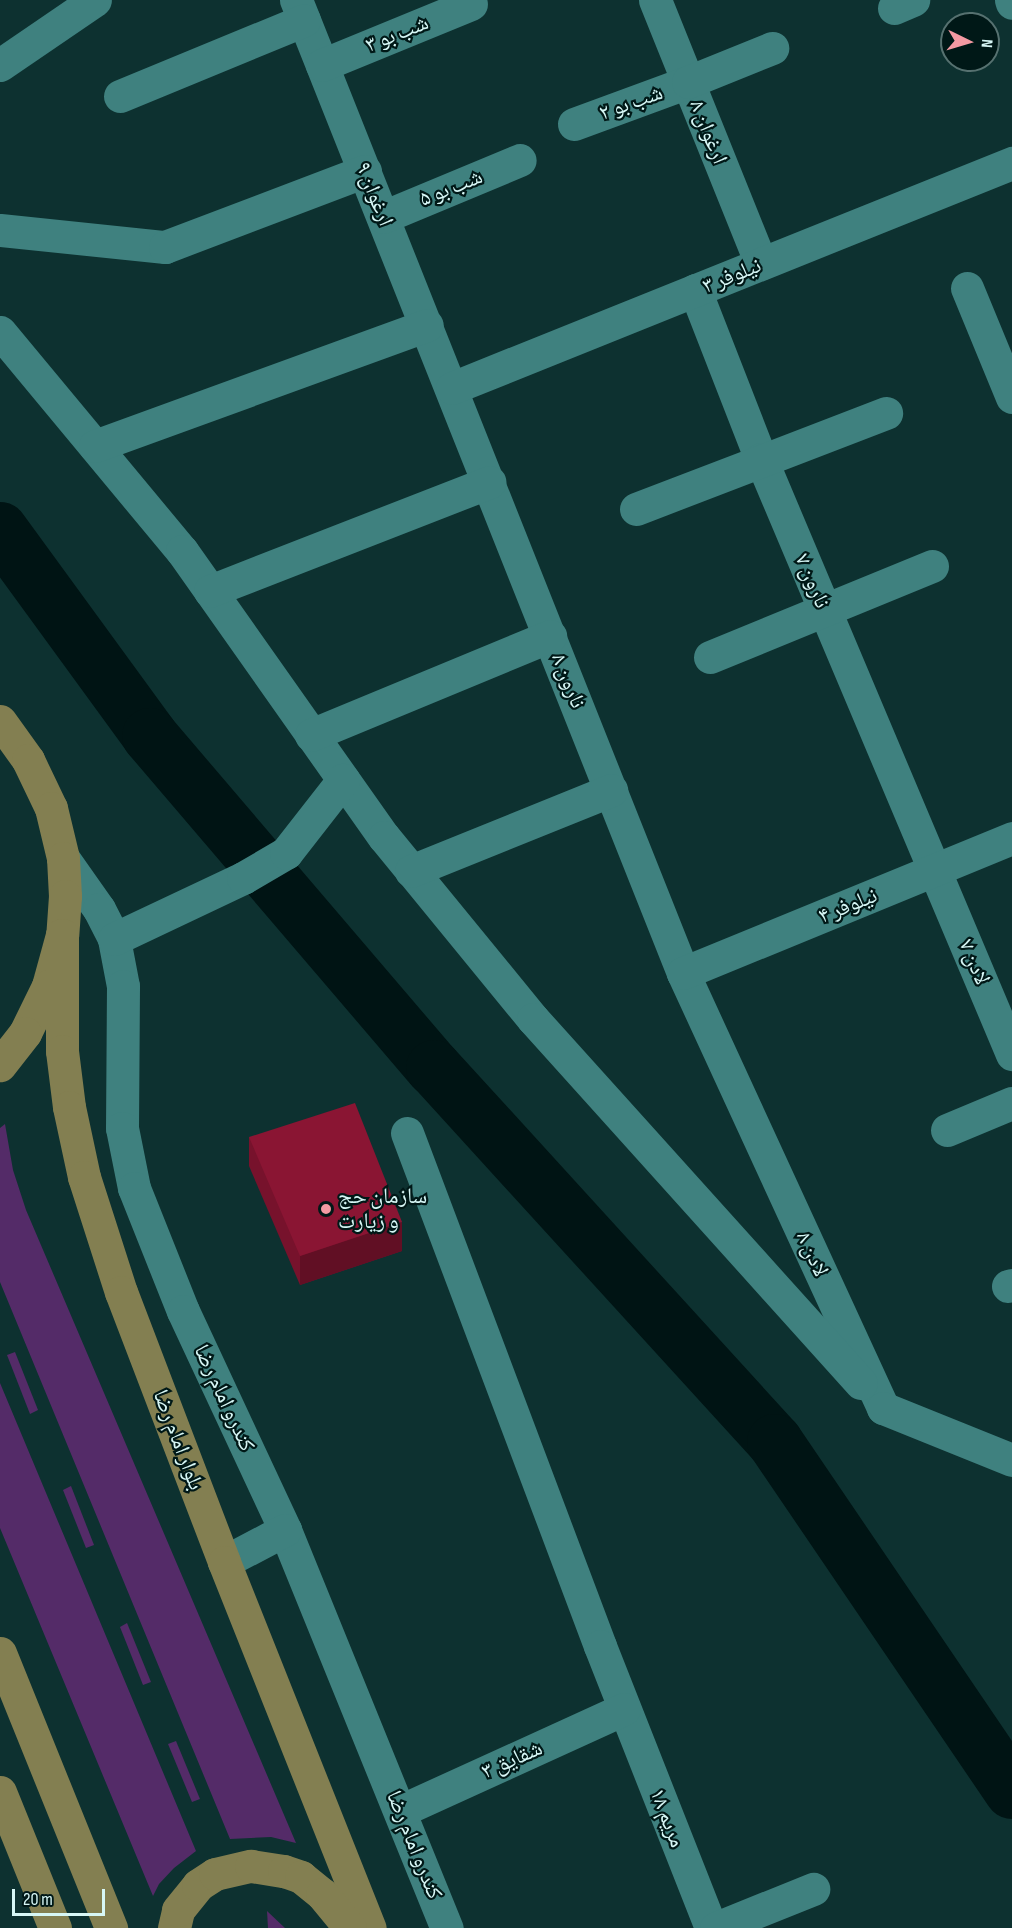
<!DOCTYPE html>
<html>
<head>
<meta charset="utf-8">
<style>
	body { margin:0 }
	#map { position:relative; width:1012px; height:1928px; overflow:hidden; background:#0d3130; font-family:"Sofia Sans Condensed","Noto Naskh Arabic",sans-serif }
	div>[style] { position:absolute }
	.green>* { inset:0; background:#542b68 }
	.river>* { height:56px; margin:-28px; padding:0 28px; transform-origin:28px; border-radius:28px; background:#001414 }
	.minor>* { height:33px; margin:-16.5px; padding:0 16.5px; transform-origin:16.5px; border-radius:16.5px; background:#3f817f }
	.major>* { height:33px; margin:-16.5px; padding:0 16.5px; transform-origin:16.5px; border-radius:16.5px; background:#837f51 }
	.wall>* { inset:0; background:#77122c }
	.shaded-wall>* { inset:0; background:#610f24 }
	.building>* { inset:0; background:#8a1533 }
	.dots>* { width:16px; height:16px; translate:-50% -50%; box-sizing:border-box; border:3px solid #001817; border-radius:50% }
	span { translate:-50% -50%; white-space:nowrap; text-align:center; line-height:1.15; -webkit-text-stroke:4.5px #001817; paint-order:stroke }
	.street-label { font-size:22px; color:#d7f7f6 }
	.poi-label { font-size:22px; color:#d7f7f6 }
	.left { translate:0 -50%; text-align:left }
	.north { position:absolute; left:940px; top:12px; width:60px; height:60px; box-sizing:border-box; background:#001817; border:2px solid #567170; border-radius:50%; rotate:95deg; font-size:16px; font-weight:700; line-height:24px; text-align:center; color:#d7f7f6 }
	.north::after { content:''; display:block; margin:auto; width:21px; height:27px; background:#f49aa3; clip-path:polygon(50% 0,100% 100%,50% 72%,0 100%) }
	.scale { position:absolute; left:12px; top:1889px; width:93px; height:27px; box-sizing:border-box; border:3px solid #d7f7f6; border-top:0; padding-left:8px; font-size:18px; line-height:21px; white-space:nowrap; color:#d7f7f6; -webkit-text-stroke:4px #001817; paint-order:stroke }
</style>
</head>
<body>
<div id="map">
	<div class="green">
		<div style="clip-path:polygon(5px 1124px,13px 1170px,26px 1210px,296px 1843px,271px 1837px,230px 1839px,0 1282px,0 1128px)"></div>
		<div style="clip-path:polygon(15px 1352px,38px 1410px,30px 1414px,7px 1355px)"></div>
		<div style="clip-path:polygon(0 1383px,196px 1851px,174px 1868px,159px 1884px,153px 1896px,0 1528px)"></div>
		<div style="clip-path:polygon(71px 1486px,94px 1545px,86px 1548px,63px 1490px)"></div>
		<div style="clip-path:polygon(127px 1623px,151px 1682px,143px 1685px,120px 1627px)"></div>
		<div style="clip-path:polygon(176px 1741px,200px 1799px,192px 1802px,168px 1744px)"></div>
		<div style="clip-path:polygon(267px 1911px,285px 1928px,268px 1928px)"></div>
	</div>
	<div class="river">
		<div style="left:0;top:530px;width:255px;rotate:53.9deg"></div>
		<div style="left:150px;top:736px;width:437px;rotate:49.5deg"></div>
		<div style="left:434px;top:1068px;width:506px;rotate:47.64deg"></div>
		<div style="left:775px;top:1442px;width:422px;rotate:55.8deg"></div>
	</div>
	<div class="minor">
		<div style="left:296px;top:0;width:1047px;rotate:68.31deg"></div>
		<div style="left:683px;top:973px;width:479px;rotate:65.3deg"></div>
		<div style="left:883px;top:1408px;width:139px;rotate:22deg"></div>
		<div style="left:655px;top:0;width:284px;rotate:68.1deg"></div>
		<div style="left:1011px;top:0;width:3px;rotate:72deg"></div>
		<div style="left:894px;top:8px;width:21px;rotate:-23deg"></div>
		<div style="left:0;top:65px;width:115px;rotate:-34.4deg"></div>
		<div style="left:322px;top:65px;width:161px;rotate:-22.3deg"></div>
		<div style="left:120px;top:96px;width:199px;rotate:-22.4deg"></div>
		<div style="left:574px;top:124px;width:121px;rotate:-20.2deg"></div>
		<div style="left:688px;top:82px;width:91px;rotate:-22deg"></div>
		<div style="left:383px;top:217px;width:148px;rotate:-22.6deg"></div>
		<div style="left:0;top:230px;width:166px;rotate:5.9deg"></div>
		<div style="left:165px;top:247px;width:214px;rotate:-20.8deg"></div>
		<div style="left:967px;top:288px;width:118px;rotate:67.6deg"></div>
		<div style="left:695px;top:290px;width:181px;rotate:68.7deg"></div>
		<div style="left:761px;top:459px;width:646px;rotate:67.13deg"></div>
		<div style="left:0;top:332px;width:285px;rotate:50.3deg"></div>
		<div style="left:182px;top:551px;width:350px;rotate:54.8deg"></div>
		<div style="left:384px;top:837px;width:235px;rotate:50.7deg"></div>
		<div style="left:533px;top:1019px;width:490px;rotate:48deg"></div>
		<div style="left:452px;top:388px;width:604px;rotate:-21.89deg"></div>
		<div style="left:95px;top:446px;width:353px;rotate:-20deg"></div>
		<div style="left:636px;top:509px;width:268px;rotate:-21deg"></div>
		<div style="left:210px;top:591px;width:300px;rotate:-21.3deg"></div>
		<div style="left:710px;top:657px;width:240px;rotate:-22.3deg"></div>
		<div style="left:311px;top:735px;width:259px;rotate:-22.5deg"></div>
		<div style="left:63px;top:858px;width:62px;rotate:54.8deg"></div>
		<div style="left:99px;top:909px;width:34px;rotate:63deg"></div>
		<div style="left:114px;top:939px;width:48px;rotate:79.2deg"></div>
		<div style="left:123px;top:986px;width:142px;rotate:90.4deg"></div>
		<div style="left:122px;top:1128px;width:61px;rotate:78.7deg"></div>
		<div style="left:134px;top:1188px;width:132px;rotate:68.3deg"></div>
		<div style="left:183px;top:1311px;width:242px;rotate:65deg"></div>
		<div style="left:285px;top:1530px;width:430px;rotate:67.9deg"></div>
		<div style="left:411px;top:871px;width:216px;rotate:-22deg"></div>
		<div style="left:114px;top:939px;width:143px;rotate:-25.3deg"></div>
		<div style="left:243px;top:878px;width:50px;rotate:-30.2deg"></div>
		<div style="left:286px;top:853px;width:93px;rotate:-52deg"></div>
		<div style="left:683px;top:973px;width:356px;rotate:-22.3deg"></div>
		<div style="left:947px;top:1130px;width:70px;rotate:-22.6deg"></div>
		<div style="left:407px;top:1133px;width:548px;rotate:69.38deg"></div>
		<div style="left:600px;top:1646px;width:303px;rotate:68.5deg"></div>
		<div style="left:1008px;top:1286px;width:4px;rotate:-14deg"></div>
		<div style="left:224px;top:1562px;width:69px;rotate:-27.7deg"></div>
		<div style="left:400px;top:1811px;width:246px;rotate:-24.5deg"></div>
		<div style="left:716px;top:1928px;width:105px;rotate:-21.9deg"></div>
	</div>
	<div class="major">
		<div style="left:0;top:721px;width:48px;rotate:54.3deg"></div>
		<div style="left:28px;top:760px;width:53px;rotate:64.4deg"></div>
		<div style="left:51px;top:808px;width:51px;rotate:76.5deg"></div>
		<div style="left:63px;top:858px;width:38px;rotate:87deg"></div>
		<div style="left:65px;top:896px;width:39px;rotate:94deg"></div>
		<div style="left:62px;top:935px;width:53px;rotate:105.4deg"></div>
		<div style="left:48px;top:986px;width:52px;rotate:116.1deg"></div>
		<div style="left:25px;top:1033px;width:41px;rotate:128deg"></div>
		<div style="left:62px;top:935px;width:116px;rotate:90deg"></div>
		<div style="left:62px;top:1051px;width:56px;rotate:82.9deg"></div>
		<div style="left:69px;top:1107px;width:72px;rotate:77.9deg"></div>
		<div style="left:84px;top:1177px;width:121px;rotate:72.2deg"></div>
		<div style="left:121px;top:1292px;width:289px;rotate:69.1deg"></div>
		<div style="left:224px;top:1562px;width:394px;rotate:68.3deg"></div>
		<div style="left:0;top:1653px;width:297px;rotate:68deg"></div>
		<div style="left:0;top:1792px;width:147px;rotate:68deg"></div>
		<div style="left:174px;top:1928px;width:18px;rotate:-77deg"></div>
		<div style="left:178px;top:1910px;width:32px;rotate:-51deg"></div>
		<div style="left:198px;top:1885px;width:20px;rotate:-33deg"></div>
		<div style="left:215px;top:1874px;width:37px;rotate:-13deg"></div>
		<div style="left:251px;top:1866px;width:33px;rotate:9deg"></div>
		<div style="left:284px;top:1871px;width:18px;rotate:19deg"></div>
		<div style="left:301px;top:1877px;width:27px;rotate:39deg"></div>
		<div style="left:322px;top:1894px;width:44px;rotate:50.5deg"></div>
	</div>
	<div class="wall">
		<div style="clip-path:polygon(249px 1137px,402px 1251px,300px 1285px,249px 1166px)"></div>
	</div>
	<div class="shaded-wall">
		<div style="clip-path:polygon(402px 1222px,402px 1251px,300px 1285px,300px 1256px)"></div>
	</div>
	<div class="building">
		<div style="clip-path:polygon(355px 1103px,402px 1222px,300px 1256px,249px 1137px)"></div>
	</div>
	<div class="dots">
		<div style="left:326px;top:1209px;background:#f49aa3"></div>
	</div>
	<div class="street-label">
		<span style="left:397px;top:34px;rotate:-22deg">شب بو ۳</span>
		<span style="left:631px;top:103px;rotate:-20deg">شب بو ۲</span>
		<span style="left:708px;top:132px;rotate:68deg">ارغوان ۸</span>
		<span style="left:451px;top:188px;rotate:-22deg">شب بو ۵</span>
		<span style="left:374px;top:194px;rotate:68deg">ارغوان ۹</span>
		<span style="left:732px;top:276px;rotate:-22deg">نیلوفر ۳</span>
		<span style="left:812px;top:581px;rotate:67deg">نارون ۷</span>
		<span style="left:568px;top:681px;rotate:68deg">نارون ۸</span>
		<span style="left:848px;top:906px;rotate:-22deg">نیلوفر ۴</span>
		<span style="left:974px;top:962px;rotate:67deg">لادن ۷</span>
		<span style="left:812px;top:1254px;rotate:65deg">لادن ۸</span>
		<span style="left:224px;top:1398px;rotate:65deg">کندرو امام رضا</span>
		<span style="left:178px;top:1440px;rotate:69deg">بلوار امام رضا</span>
		<span style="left:512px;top:1760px;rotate:-24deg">شقایق ۳</span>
		<span style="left:667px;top:1818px;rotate:69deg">مریم ۱۸</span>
		<span style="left:414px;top:1845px;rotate:68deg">کندرو امام رضا</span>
	</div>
	<div class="poi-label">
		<span class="left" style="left:338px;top:1209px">سازمان حج<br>و زیارت</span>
	</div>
	<div class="north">N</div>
	<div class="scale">20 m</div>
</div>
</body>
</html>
